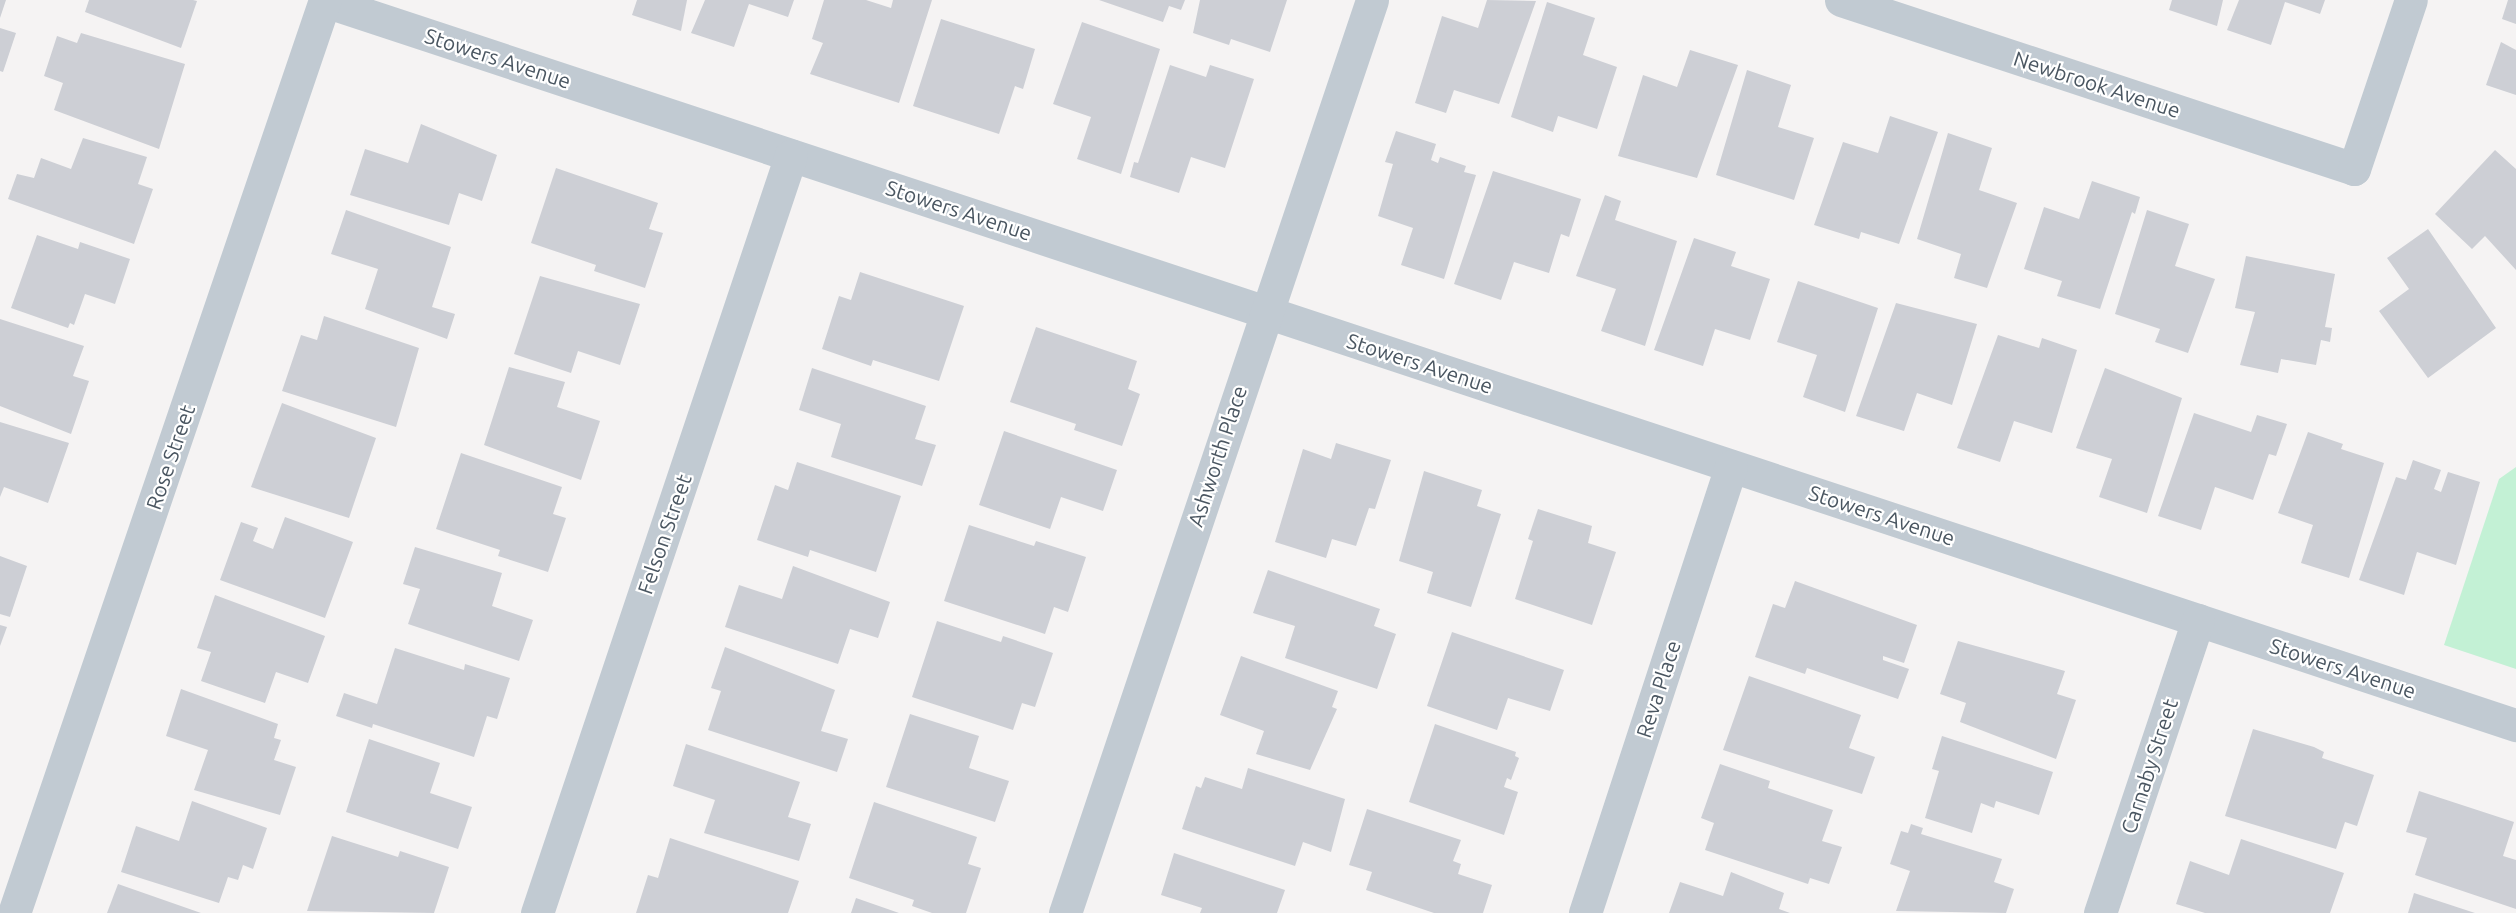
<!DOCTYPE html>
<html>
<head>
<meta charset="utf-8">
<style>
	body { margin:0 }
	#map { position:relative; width:2516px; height:913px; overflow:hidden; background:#f5f3f3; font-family:Ubuntu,sans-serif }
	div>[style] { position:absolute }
	.green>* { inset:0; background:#c3f1d5 }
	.building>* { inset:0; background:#cdcfd5 }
	.street>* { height:33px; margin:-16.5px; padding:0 16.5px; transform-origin:16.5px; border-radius:16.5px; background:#c1cad2 }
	span { translate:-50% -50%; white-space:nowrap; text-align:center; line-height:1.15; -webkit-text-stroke:4.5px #fff; paint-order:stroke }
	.street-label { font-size:21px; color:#4a5661 }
</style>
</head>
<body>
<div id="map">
	<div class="green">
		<div style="clip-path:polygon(2516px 467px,2516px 669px,2444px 645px,2499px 479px)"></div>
	</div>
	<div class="building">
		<div style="clip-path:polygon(0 0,6px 0,0 18px)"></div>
		<div style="clip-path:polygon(89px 0,193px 0,197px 1px,181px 48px,85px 12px)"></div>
		<div style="clip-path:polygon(637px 0,687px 0,681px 31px,632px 15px)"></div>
		<div style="clip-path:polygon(705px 0,794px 0,788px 17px,749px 4px,734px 47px,691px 33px)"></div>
		<div style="clip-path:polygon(824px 0,866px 0,891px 8px,893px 0,932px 0,899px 103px,810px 74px,823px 43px,812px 39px)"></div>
		<div style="clip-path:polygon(1099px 0,1185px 0,1181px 10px,1169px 6px,1163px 22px)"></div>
		<div style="clip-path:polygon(1200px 0,1287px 0,1270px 52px,1231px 39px,1229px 45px,1193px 33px)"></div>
		<div style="clip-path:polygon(1487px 0,1536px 1px,1499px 104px,1454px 90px,1446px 113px,1415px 103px,1442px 16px,1478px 28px)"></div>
		<div style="clip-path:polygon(2172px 0,2223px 0,2217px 26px,2169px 10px)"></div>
		<div style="clip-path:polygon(2239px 0,2325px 0,2320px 14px,2285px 2px,2271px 45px,2227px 30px)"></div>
		<div style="clip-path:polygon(2508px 0,2516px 0,2516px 24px,2502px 19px)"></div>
		<div style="clip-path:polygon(1547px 2px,1595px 18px,1583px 55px,1617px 67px,1597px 129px,1558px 116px,1553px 132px,1511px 117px)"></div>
		<div style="clip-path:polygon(941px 19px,1035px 49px,1023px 89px,1015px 86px,999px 134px,913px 106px)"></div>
		<div style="clip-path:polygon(1082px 22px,1160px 49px,1121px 174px,1077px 159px,1091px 117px,1053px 104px)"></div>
		<div style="clip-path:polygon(0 28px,16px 33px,3px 72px,0 71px)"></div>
		<div style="clip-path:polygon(81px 33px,185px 64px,159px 149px,54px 110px,63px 83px,44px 76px,57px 36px,77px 43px)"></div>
		<div style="clip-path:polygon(2501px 42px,2516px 50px,2516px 95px,2486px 85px)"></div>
		<div style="clip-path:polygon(1690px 50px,1738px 65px,1697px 178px,1618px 156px,1643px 75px,1677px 87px)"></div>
		<div style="clip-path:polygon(1170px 65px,1206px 77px,1210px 65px,1254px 79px,1225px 168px,1191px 157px,1179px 193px,1130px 177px,1134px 162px,1138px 163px)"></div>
		<div style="clip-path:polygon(1747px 70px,1791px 85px,1778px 127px,1814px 138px,1794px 200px,1716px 175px)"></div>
		<div style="clip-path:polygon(1890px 116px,1938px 132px,1899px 244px,1861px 232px,1859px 239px,1814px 225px,1843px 142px,1878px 153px)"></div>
		<div style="clip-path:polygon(421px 124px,497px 155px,482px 201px,459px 193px,449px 225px,350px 195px,365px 149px,408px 163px)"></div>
		<div style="clip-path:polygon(1396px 131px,1436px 144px,1431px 160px,1438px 163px,1440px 157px,1466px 166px,1464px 172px,1476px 175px,1444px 279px,1401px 265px,1413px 228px,1378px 216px,1393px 164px,1385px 162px)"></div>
		<div style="clip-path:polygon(1948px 133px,1992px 148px,1979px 190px,2017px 203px,1987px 288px,1954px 278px,1961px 254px,1917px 239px)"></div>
		<div style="clip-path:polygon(83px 138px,147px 157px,138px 184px,153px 189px,134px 244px,8px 199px,17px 174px,34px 178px,41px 158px,71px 169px)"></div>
		<div style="clip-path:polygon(2495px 150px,2516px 169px,2516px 270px,2485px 236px,2472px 249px,2435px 214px)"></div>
		<div style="clip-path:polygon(556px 168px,658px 203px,649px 229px,663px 233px,645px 288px,594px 271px,596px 265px,531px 243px)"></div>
		<div style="clip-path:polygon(1493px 171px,1581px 199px,1569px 237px,1561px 234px,1549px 273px,1514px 262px,1501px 300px,1454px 284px)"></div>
		<div style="clip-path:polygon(2092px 181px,2140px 197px,2135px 214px,2132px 212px,2100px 309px,2057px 296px,2062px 281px,2024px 269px,2044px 207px,2079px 219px)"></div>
		<div style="clip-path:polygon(1605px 195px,1621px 201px,1615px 220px,1677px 241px,1645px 346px,1601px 331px,1616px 289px,1576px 276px)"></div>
		<div style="clip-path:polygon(346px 210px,451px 247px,432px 307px,455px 314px,447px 339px,365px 309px,378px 269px,331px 254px)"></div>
		<div style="clip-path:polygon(2147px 210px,2189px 224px,2175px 266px,2215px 279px,2188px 353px,2155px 342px,2160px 329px,2115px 314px)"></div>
		<div style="clip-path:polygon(2428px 229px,2496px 328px,2428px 378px,2379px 311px,2409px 289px,2387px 258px)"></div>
		<div style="clip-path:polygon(37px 235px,78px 249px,80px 242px,130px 259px,115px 304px,85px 294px,74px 325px,70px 323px,68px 328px,11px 308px)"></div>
		<div style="clip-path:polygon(1694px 238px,1736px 252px,1731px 266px,1770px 279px,1750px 340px,1715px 329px,1703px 366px,1654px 350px)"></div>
		<div style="clip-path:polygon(2246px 256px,2335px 274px,2325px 327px,2332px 328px,2330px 342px,2321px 340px,2316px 365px,2281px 359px,2278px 373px,2240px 365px,2255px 312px,2235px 308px)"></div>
		<div style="clip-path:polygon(860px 272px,964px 306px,939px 381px,873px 360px,871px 366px,822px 349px,839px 296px,851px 300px)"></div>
		<div style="clip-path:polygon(540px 276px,640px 304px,620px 365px,578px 351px,571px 373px,514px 354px)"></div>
		<div style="clip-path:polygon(1798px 281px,1878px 308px,1845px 412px,1803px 397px,1817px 355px,1777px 342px)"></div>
		<div style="clip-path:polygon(1896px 303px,1977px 324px,1952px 405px,1917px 393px,1904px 431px,1856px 416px)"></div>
		<div style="clip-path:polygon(324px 316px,419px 348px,396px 427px,282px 391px,301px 335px,317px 340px)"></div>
		<div style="clip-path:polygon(0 319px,84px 346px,73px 376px,89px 381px,71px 434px,0 406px)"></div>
		<div style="clip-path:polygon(1036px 327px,1137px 361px,1128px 389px,1140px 394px,1122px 446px,1074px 430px,1076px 424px,1010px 402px)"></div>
		<div style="clip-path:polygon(1998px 335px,2039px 348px,2042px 338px,2077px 350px,2052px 433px,2014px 421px,2000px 462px,1957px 448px)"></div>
		<div style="clip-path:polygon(509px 367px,565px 382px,557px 407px,600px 421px,581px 480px,484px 445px)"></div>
		<div style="clip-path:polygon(812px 368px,926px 406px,915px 439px,936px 445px,922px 486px,831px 457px,841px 424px,799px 410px)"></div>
		<div style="clip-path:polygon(2105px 368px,2182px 398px,2147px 513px,2099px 497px,2112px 459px,2076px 448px)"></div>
		<div style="clip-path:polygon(282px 403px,376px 438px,349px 518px,251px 487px)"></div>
		<div style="clip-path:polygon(2194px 413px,2251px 432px,2257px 415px,2287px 424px,2276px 456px,2269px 454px,2253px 500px,2215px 487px,2201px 530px,2158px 516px)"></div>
		<div style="clip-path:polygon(0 422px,69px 443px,48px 503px,4px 487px,0 497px)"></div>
		<div style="clip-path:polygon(1004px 431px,1117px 470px,1103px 511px,1061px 497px,1050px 529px,979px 505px)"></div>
		<div style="clip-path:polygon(2308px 432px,2343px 444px,2341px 449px,2384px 463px,2349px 578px,2301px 563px,2313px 525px,2278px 513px)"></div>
		<div style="clip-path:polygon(1336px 443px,1391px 460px,1375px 509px,1369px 508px,1356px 546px,1332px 539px,1326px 558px,1275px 542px,1303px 449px,1331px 459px)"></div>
		<div style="clip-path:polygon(461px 453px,562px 487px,553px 514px,566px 518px,548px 572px,498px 556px,500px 550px,436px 529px)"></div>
		<div style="clip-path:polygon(2413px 460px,2441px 470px,2434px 489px,2441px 492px,2448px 472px,2480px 482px,2456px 565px,2417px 552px,2404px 595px,2359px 580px,2396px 477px,2406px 480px)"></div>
		<div style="clip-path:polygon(797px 462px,901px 496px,876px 572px,810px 550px,808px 557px,757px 540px,775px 485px,788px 490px)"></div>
		<div style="clip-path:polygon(1424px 471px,1482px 490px,1477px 506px,1501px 514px,1471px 607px,1427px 593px,1433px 572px,1399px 561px)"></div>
		<div style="clip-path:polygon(1538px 509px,1592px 526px,1588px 543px,1616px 552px,1592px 625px,1515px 599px,1533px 541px,1528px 539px)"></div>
		<div style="clip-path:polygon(285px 517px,353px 542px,325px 618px,220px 580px,241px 522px,258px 528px,253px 541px,273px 549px)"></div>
		<div style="clip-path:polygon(969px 525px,1034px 546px,1036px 541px,1086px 557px,1068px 612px,1054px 607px,1045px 634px,944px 601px)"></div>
		<div style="clip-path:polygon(415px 547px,502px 573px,492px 606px,533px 620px,519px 661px,408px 624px,420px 589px,403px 584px)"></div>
		<div style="clip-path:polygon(0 556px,27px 566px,10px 617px,0 614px)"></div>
		<div style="clip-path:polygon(793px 566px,890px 602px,878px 638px,850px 629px,838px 664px,725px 627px,739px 585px,782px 599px)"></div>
		<div style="clip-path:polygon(1268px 570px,1380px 609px,1374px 626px,1396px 634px,1377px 689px,1285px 658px,1295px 626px,1253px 613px)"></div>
		<div style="clip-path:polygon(1795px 581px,1917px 625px,1904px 663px,1883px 656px,1883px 660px,1909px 669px,1898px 699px,1807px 668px,1805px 674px,1755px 657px,1773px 604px,1785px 608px)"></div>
		<div style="clip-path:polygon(215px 595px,325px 636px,308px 683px,276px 672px,265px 703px,201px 681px,211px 652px,197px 648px)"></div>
		<div style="clip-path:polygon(937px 621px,1001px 642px,1003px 636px,1053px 653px,1035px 707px,1022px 703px,1013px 730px,912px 697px)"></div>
		<div style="clip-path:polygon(0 625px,7px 627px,0 646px)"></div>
		<div style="clip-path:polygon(1452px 632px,1564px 670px,1550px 711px,1508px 698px,1497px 730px,1427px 706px)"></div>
		<div style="clip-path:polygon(1958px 641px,2065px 671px,2057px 694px,2076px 700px,2056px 759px,1960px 722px,1966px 703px,1940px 694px)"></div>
		<div style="clip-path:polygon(725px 647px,835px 690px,821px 731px,848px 739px,837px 772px,708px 730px,721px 691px,711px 688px)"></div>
		<div style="clip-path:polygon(395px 648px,464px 670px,465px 664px,510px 678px,497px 719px,487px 716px,474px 757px,373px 724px,372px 728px,336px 716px,344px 693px,377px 704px)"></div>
		<div style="clip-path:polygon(1241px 656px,1338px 691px,1332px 707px,1337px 709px,1310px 770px,1256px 754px,1264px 731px,1220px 715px)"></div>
		<div style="clip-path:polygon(1749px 676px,1861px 715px,1849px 748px,1875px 757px,1862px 794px,1723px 750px)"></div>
		<div style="clip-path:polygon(181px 689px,278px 724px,274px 738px,281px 740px,274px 760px,296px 767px,280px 815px,194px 790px,208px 750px,166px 736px)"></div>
		<div style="clip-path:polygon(910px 714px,979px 736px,969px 768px,1009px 781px,995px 822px,886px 787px)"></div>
		<div style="clip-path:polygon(1435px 724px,1516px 752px,1515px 756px,1519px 758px,1511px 780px,1507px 778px,1504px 787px,1518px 792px,1504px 835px,1409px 802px)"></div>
		<div style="clip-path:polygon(2253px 729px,2314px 747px,2324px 752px,2322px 758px,2374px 775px,2357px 826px,2345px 822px,2336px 849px,2225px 816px)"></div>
		<div style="clip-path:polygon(1942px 736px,2053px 772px,2039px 815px,1996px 801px,1994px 808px,1981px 803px,1972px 833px,1925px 818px,1939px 771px,1932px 769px)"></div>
		<div style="clip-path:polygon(369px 739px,440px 763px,430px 793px,472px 807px,458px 849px,346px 812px)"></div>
		<div style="clip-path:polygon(686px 744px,800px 782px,788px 817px,811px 824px,799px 861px,704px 833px,715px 800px,673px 786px)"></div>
		<div style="clip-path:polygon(1720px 764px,1770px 781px,1768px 788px,1833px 810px,1822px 841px,1842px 847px,1829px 884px,1810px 878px,1808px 884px,1705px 850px,1714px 823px,1701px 818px)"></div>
		<div style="clip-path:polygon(1248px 768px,1345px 799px,1331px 852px,1303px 842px,1295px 866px,1182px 829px,1196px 786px,1201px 788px,1205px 777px,1242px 789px)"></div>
		<div style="clip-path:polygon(2419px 791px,2514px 822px,2503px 856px,2516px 860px,2516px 909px,2415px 875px,2427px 838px,2406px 832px)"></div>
		<div style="clip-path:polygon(192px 801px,267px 828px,253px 869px,243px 865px,238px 880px,228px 877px,219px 903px,121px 872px,136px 826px,179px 841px)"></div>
		<div style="clip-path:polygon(874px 802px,977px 837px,968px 864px,981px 868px,966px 913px,932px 913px,912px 906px,914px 900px,849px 878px)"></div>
		<div style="clip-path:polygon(1367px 809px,1461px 840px,1453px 861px,1461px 864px,1458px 874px,1492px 885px,1483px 913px,1434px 913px,1366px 890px,1372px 872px,1349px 865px)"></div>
		<div style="clip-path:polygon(1911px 824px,1923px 828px,1921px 834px,2002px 859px,1994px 882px,2014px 889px,2006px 913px,1896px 911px,1910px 871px,1890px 864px,1901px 831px,1908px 833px)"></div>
		<div style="clip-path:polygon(332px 836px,398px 857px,400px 851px,449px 867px,434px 913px,307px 911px)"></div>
		<div style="clip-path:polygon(670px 838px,799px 881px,788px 913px,636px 913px,648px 875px,658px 878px)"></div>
		<div style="clip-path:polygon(2241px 839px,2344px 873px,2330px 913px,2205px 913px,2176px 904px,2190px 861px,2229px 875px)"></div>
		<div style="clip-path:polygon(1174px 853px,1285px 890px,1277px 913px,1200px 913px,1202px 908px,1161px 895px)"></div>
		<div style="clip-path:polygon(1731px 872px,1784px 893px,1779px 909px,1790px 913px,1669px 913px,1680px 882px,1723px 896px)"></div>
		<div style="clip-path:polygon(118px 884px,201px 913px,107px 913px)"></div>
		<div style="clip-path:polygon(2414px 893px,2475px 913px,2408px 913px)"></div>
		<div style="clip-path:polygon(856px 898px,899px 913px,851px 913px)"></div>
	</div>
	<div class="street">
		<div style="left:1841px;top:0;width:540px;rotate:18.23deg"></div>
		<div style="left:2354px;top:169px;width:178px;rotate:-71.4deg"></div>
		<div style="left:325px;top:1px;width:2308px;rotate:18.29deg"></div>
		<div style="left:14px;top:913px;width:965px;rotate:-71.19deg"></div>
		<div style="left:537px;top:913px;width:799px;rotate:-71.47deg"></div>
		<div style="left:1065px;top:913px;width:963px;rotate:-71.41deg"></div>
		<div style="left:1585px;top:913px;width:470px;rotate:-71.9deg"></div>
		<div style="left:2100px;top:913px;width:309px;rotate:-71.5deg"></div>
	</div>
	<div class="street-label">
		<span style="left:498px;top:58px;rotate:18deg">Stowers Avenue</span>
		<span style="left:2097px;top:84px;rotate:18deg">Newbrook Avenue</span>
		<span style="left:959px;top:210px;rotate:18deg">Stowers Avenue</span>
		<span style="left:1420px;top:363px;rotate:18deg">Stowers Avenue</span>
		<span style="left:1217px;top:456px;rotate:-72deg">Ashworth Place</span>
		<span style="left:170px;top:457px;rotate:-71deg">Rose Street</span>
		<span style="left:1882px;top:515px;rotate:18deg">Stowers Avenue</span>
		<span style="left:664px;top:534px;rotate:-71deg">Felson Street</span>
		<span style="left:2343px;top:668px;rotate:18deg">Stowers Avenue</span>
		<span style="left:1658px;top:689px;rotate:-72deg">Reva Place</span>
		<span style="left:2149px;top:766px;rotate:-72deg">Carnaby Street</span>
	</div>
</div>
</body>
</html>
